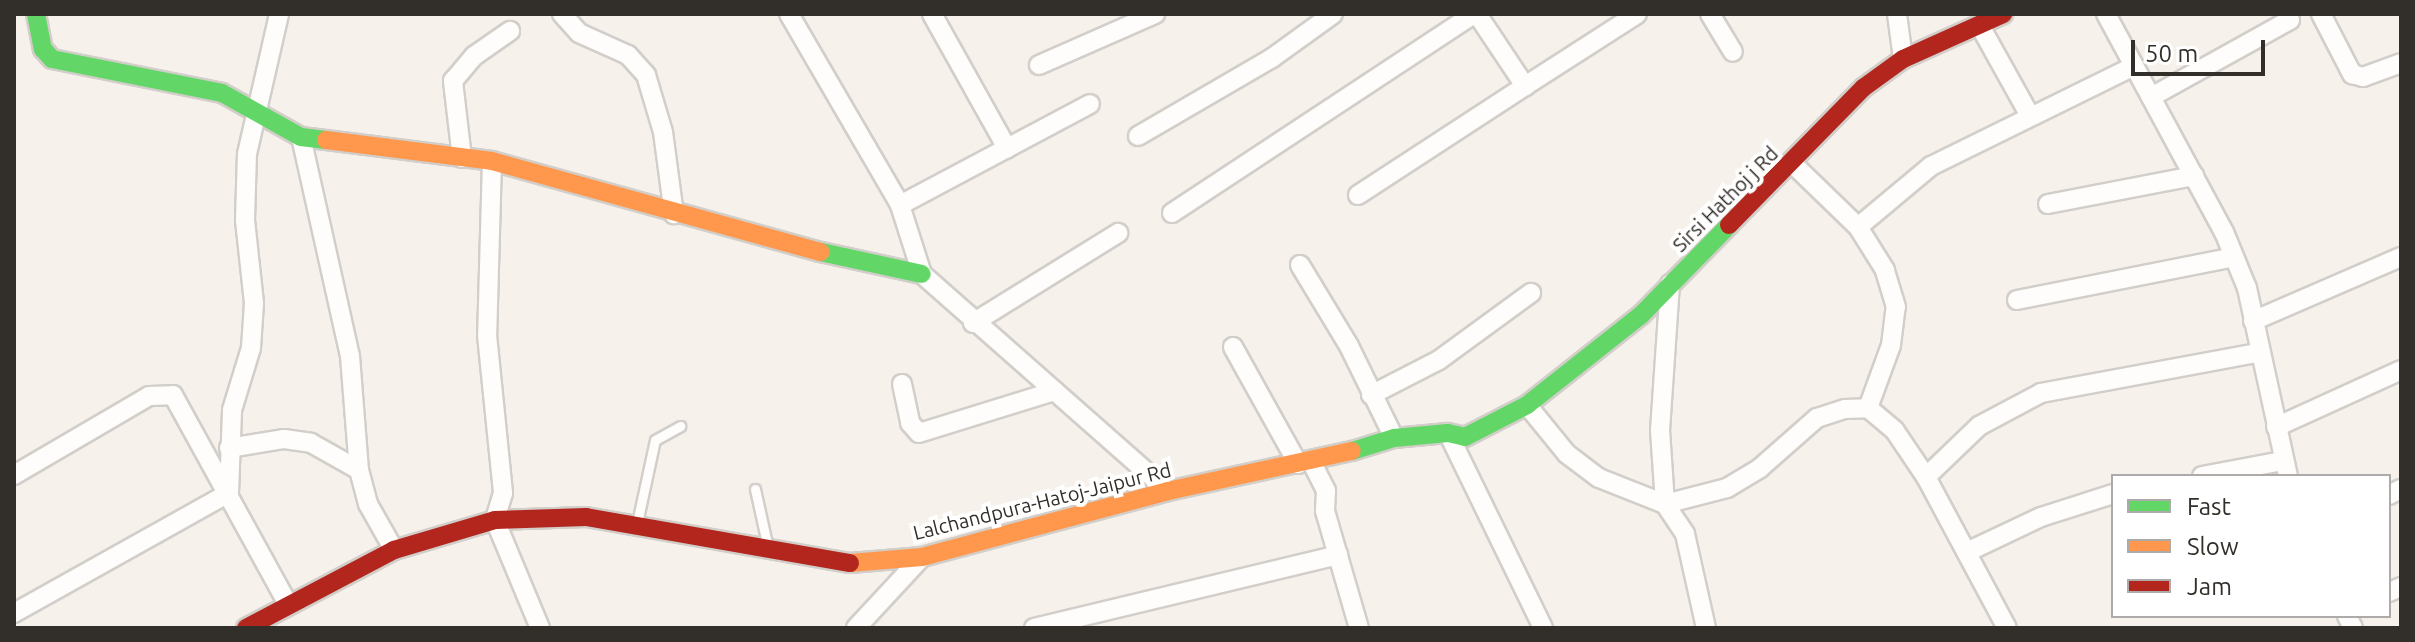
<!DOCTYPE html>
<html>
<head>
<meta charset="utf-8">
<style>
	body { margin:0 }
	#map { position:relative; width:2415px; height:642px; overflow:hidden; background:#f7f1eb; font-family:Ubuntu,sans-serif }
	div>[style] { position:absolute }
	.roads { filter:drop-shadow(2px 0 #d2cec9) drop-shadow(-2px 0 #d2cec9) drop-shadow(0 2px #d2cec9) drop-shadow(0 -2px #d2cec9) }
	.lane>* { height:9px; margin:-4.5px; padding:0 4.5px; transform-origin:4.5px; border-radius:4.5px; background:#fefdfc }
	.street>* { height:18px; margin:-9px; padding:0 9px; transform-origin:9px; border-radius:9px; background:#fefdfc }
	.fast>* { height:18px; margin:-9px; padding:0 9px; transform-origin:9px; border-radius:9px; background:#63d668 }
	.slow>* { height:18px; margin:-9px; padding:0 9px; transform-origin:9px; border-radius:9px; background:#ff974d }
	.jam>* { height:18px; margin:-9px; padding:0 9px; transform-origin:9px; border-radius:9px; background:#b3261e }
	span { translate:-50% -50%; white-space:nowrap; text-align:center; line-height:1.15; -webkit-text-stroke:8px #fff; paint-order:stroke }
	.street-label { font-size:20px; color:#322e29 }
	.frame { position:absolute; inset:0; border:16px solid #322e29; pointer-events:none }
	.legend { position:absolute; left:2111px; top:474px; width:280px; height:144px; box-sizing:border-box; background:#fff; border:2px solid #adaba9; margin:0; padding:10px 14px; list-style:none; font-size:24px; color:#322e29 }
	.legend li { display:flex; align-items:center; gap:16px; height:40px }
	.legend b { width:40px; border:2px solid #adaba9 }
	.scale { position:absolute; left:2131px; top:40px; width:134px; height:36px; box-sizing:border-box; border:4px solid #322e29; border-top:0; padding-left:10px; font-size:24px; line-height:28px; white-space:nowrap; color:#322e29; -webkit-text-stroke:6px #fff; paint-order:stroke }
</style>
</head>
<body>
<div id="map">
	<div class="roads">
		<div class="lane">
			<div style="left:755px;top:489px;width:60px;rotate:77.6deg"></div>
			<div style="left:637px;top:523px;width:85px;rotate:-77.8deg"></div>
			<div style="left:655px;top:440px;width:29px;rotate:-29deg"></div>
		</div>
		<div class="street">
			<div style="left:562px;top:14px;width:25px;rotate:48deg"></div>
			<div style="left:579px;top:33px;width:54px;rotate:24.2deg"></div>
			<div style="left:628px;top:55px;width:27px;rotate:48deg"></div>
			<div style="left:646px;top:75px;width:59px;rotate:73.4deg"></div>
			<div style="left:663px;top:132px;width:83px;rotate:82.4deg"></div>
			<div style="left:789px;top:14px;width:221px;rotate:59.8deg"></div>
			<div style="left:900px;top:205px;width:72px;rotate:72.3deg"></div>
			<div style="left:922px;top:274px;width:328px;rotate:41.4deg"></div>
			<div style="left:932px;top:14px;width:154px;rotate:60.8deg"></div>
			<div style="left:1477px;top:14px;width:87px;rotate:56.3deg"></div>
			<div style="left:1525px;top:86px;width:133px;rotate:-32.7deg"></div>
			<div style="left:1710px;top:14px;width:44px;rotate:58.8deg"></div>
			<div style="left:1897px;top:14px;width:45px;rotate:82.4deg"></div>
			<div style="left:2106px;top:14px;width:248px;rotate:61.6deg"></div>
			<div style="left:2224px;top:232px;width:61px;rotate:67.7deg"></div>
			<div style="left:2247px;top:288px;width:192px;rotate:77.7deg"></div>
			<div style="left:2321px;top:14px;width:68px;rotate:62.7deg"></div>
			<div style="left:2352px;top:74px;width:11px;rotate:15deg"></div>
			<div style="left:2363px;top:77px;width:40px;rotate:-20.2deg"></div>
			<div style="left:1980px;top:26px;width:103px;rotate:60.9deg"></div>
			<div style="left:1039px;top:65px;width:127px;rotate:-23.7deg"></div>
			<div style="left:2151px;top:97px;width:159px;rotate:-29deg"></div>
			<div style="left:1138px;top:136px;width:155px;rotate:-30.2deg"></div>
			<div style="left:1272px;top:58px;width:75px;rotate:-35.8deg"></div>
			<div style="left:301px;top:137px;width:224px;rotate:77.4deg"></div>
			<div style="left:350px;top:356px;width:114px;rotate:85.5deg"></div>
			<div style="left:359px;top:470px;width:35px;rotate:75deg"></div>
			<div style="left:368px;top:504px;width:53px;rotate:60.5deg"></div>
			<div style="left:462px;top:158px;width:78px;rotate:-96.7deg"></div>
			<div style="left:453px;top:81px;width:33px;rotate:-50deg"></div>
			<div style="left:474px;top:56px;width:44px;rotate:-34.8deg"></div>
			<div style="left:492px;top:161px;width:174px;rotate:91.6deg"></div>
			<div style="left:487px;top:335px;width:159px;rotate:84.2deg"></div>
			<div style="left:503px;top:493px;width:28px;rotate:107deg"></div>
			<div style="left:495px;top:520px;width:117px;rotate:67.4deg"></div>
			<div style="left:1792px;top:163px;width:92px;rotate:44.1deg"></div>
			<div style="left:1358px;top:195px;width:199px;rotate:-33.1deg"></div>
			<div style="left:2048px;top:204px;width:149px;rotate:-10.9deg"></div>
			<div style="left:900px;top:205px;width:215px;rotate:-28deg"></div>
			<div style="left:1172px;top:213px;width:362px;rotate:-33.4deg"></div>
			<div style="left:1300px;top:265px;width:95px;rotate:58.8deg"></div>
			<div style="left:1349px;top:346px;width:102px;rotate:63.9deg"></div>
			<div style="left:1670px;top:284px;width:146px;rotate:93.9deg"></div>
			<div style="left:1660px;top:430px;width:74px;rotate:86.1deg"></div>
			<div style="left:1665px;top:504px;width:64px;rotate:-14.5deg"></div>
			<div style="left:1727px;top:488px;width:39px;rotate:-31deg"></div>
			<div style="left:1760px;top:468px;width:76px;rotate:-41.3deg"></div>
			<div style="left:1817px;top:418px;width:29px;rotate:-18deg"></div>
			<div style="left:1845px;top:409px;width:23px;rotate:-2deg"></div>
			<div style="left:1868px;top:408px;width:35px;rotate:40deg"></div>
			<div style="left:1895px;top:431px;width:55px;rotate:56deg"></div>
			<div style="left:1926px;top:477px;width:74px;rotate:-43.9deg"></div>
			<div style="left:1979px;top:426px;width:70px;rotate:-28deg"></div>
			<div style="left:2041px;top:393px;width:220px;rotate:-10.5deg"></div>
			<div style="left:2017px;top:300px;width:221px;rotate:-11.2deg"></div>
			<div style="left:2253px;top:321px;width:161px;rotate:-23.4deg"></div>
			<div style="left:973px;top:323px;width:171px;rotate:-31.8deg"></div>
			<div style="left:1233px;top:347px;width:134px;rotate:60.9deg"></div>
			<div style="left:902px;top:384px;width:40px;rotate:78deg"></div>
			<div style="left:910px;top:423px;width:13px;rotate:48deg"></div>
			<div style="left:919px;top:433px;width:142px;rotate:-17.2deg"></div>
			<div style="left:1371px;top:395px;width:76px;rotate:-27.2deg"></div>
			<div style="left:1439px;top:360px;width:114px;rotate:-36.1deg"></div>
			<div style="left:1527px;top:405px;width:63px;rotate:50.8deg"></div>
			<div style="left:1567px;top:454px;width:40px;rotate:37deg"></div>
			<div style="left:1599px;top:478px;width:71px;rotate:21.5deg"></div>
			<div style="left:1665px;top:504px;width:36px;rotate:56deg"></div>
			<div style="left:1685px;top:534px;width:96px;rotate:77.4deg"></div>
			<div style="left:1868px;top:408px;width:67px;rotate:-69.9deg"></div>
			<div style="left:1891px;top:345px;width:38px;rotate:-83deg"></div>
			<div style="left:1896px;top:307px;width:39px;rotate:-107deg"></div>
			<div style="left:1885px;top:270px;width:51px;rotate:-122.1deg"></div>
			<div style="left:1858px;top:227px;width:95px;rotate:-39.9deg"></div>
			<div style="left:1931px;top:166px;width:226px;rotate:-26.2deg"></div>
			<div style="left:2276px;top:427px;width:137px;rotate:-24.5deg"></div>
			<div style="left:1448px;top:433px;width:217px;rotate:64deg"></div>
			<div style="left:229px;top:448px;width:56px;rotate:-9.3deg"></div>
			<div style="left:284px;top:439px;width:27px;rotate:8deg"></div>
			<div style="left:311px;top:443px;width:55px;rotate:29.4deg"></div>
			<div style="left:1312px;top:463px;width:31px;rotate:63deg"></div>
			<div style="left:1326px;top:491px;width:20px;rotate:93deg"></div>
			<div style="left:1325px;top:511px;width:122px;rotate:73.8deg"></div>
			<div style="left:14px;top:475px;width:156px;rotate:-30.3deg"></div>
			<div style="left:149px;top:396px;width:24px;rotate:-2deg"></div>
			<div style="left:173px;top:395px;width:239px;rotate:61.2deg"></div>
			<div style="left:2202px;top:476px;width:81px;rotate:-10.6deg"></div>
			<div style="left:1926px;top:477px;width:171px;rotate:61.8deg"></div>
			<div style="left:2389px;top:495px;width:13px;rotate:-27deg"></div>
			<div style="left:1967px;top:552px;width:82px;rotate:-25.3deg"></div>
			<div style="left:2041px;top:517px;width:76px;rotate:-17.7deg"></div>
			<div style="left:2389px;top:592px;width:13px;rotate:-23deg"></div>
			<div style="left:14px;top:613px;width:246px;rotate:-29.2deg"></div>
			<div style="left:229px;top:493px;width:83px;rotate:-87.9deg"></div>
			<div style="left:232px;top:410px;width:65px;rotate:-73deg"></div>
			<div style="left:251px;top:348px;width:45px;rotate:-86.2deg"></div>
			<div style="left:254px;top:303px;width:83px;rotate:-96.2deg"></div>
			<div style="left:245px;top:220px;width:66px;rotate:-88.3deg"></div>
			<div style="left:247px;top:154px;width:144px;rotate:-77.1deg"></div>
			<div style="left:2347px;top:616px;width:13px;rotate:63deg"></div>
			<div style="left:856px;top:628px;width:97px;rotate:-47.1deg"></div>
			<div style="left:1034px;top:628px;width:313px;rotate:-13.5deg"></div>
		</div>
		<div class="fast">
			<div style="left:36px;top:14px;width:36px;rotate:79deg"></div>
			<div style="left:43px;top:49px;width:13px;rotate:48deg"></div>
			<div style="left:52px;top:59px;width:173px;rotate:11.3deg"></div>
			<div style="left:222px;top:93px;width:90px;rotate:29.1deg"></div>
			<div style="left:301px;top:137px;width:25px;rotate:7deg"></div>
			<div style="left:821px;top:252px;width:103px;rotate:12.3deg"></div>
			<div style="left:1352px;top:451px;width:44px;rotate:-17.2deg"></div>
			<div style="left:1394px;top:438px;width:54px;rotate:-5.3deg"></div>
			<div style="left:1448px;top:433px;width:17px;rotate:13deg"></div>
			<div style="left:1465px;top:437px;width:70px;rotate:-27.3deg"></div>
			<div style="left:1527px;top:405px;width:145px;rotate:-38.3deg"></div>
			<div style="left:1641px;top:315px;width:126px;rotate:-45.6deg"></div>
		</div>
		<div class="slow">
			<div style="left:326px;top:140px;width:167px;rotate:7.2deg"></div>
			<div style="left:492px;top:161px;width:341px;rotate:15.5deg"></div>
			<div style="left:850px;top:563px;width:72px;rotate:-4.8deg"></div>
			<div style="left:922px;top:557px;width:255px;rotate:-15deg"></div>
			<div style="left:1168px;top:491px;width:188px;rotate:-12.3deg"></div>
		</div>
		<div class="jam">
			<div style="left:1729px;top:225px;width:192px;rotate:-45.6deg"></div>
			<div style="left:1863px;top:88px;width:49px;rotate:-35.9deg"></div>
			<div style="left:1903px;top:59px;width:110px;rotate:-24.2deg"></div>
			<div style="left:246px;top:628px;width:167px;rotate:-27.8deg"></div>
			<div style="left:394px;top:550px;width:105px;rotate:-16.5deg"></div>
			<div style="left:495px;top:520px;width:91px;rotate:-1.9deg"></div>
			<div style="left:586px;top:517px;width:268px;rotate:9.9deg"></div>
		</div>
	</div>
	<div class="street-label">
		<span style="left:1725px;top:199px;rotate:-45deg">Sirsi Hathoj j Rd</span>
		<span style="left:1042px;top:501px;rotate:-14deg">Lalchandpura-Hatoj-Jaipur Rd</span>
	</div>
	<div class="frame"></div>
	<ul class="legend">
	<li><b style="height:10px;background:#63d668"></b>Fast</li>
	<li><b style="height:10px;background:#ff974d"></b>Slow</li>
	<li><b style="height:10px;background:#b3261e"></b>Jam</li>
	</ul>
	<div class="scale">50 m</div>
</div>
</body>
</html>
